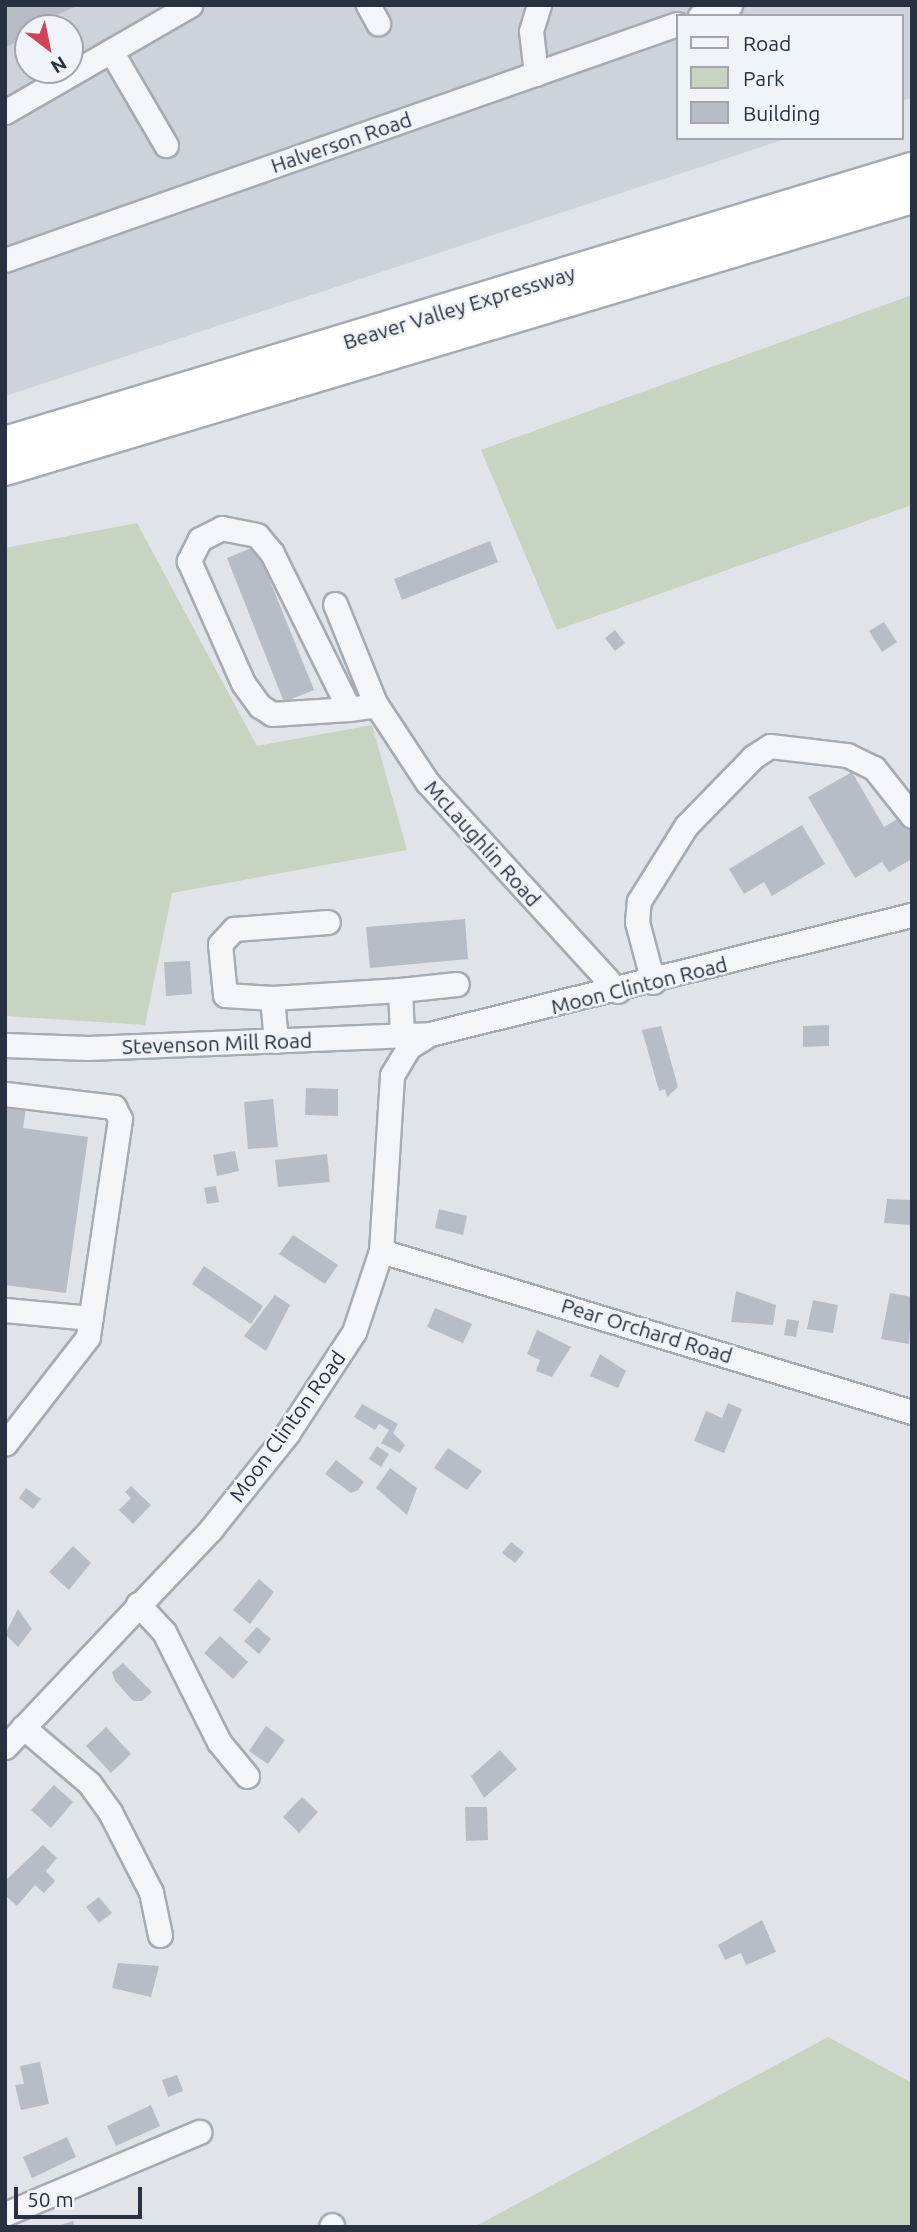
<!DOCTYPE html>
<html>
<head>
<meta charset="utf-8">
<style>
	body { margin:0 }
	#map { position:relative; width:917px; height:2232px; overflow:hidden; background:#e0e4e9; font-family:Ubuntu,sans-serif }
	div>[style] { position:absolute }
	.built>* { inset:0; background:#ced3db }
	.green>* { inset:0; background:#c6d4c1 }
	.building>* { inset:0; background:#b7bdc6 }
	.roads { filter:drop-shadow(2px 0 #a5abb3) drop-shadow(-2px 0 #a5abb3) drop-shadow(0 2px #a5abb3) drop-shadow(0 -2px #a5abb3) }
	.minor>* { height:23px; margin:-11.5px; padding:0 11.5px; transform-origin:11.5px; border-radius:11.5px; background:#f3f5f8 }
	.highway>* { height:32px; margin:-16px; padding:0 16px; transform-origin:16px; border-radius:16px; background:#fff }
	span { translate:-50% -50%; white-space:nowrap; text-align:center; line-height:1.15; -webkit-text-stroke:5px #f0f3f7; paint-order:stroke }
	.street-label { font-size:21px; color:#283141 }
	.frame { position:absolute; inset:0; border:7px solid #283141; pointer-events:none }
	.legend { position:absolute; left:676px; top:14px; width:228px; height:126px; box-sizing:border-box; background:#f0f3f7; border:2px solid #a0a5ae; margin:0; padding:9px 12px; list-style:none; font-size:21px; color:#283141 }
	.legend li { display:flex; align-items:center; gap:14px; height:35px }
	.legend b { width:35px; border:2px solid #a0a5ae }
	.north { position:absolute; left:14px; top:14px; width:70px; height:70px; box-sizing:border-box; background:#f0f3f7; border:2px solid #a0a5ae; border-radius:50%; rotate:148deg; font-size:19px; font-weight:700; line-height:28px; text-align:center; color:#283141 }
	.north::after { content:''; display:block; margin:auto; width:24px; height:32px; background:#d14357; clip-path:polygon(50% 0,100% 100%,50% 72%,0 100%) }
	.scale { position:absolute; left:14px; top:2187px; width:128px; height:32px; box-sizing:border-box; border:4px solid #283141; border-top:0; padding-left:9px; font-size:21px; line-height:24px; white-space:nowrap; color:#283141; -webkit-text-stroke:5px #f0f3f7; paint-order:stroke }
</style>
</head>
<body>
<div id="map">
	<div class="built">
		<div style="clip-path:polygon(evenodd,5px 5px,912px 5px,912px 98px,901px 101px,901px 16px,677px 16px,677px 138px,788px 138px,5px 396px,5px 5px,28px 28px,70px 28px,70px 70px,28px 70px,28px 28px)"></div>
	</div>
	<div class="green">
		<div style="clip-path:polygon(912px 295px,912px 505px,557px 630px,481px 450px)"></div>
		<div style="clip-path:polygon(137px 523px,257px 746px,372px 725px,407px 850px,172px 893px,145px 1025px,5px 1016px,5px 548px)"></div>
		<div style="clip-path:polygon(828px 2037px,912px 2083px,912px 2227px,474px 2227px)"></div>
	</div>
	<div class="building">
		<div style="clip-path:polygon(5px 5px,79px 5px,28px 28px,28px 35px,5px 48px)"></div>
		<div style="clip-path:polygon(490px 541px,498px 562px,402px 600px,394px 579px)"></div>
		<div style="clip-path:polygon(256px 546px,314px 690px,284px 702px,227px 558px)"></div>
		<div style="clip-path:polygon(884px 622px,897px 642px,882px 652px,869px 631px)"></div>
		<div style="clip-path:polygon(615px 630px,625px 643px,615px 651px,605px 638px)"></div>
		<div style="clip-path:polygon(852px 772px,884px 827px,904px 815px,912px 828px,912px 859px,889px 872px,882px 862px,855px 878px,808px 797px)"></div>
		<div style="clip-path:polygon(802px 825px,825px 864px,772px 896px,764px 882px,744px 894px,729px 869px)"></div>
		<div style="clip-path:polygon(465px 919px,468px 959px,370px 968px,366px 927px)"></div>
		<div style="clip-path:polygon(190px 961px,192px 994px,166px 996px,164px 962px)"></div>
		<div style="clip-path:polygon(829px 1025px,829px 1046px,803px 1047px,803px 1026px)"></div>
		<div style="clip-path:polygon(661px 1026px,678px 1087px,667px 1097px,665px 1089px,659px 1091px,642px 1030px)"></div>
		<div style="clip-path:polygon(306px 1088px,338px 1089px,338px 1116px,305px 1115px)"></div>
		<div style="clip-path:polygon(273px 1099px,278px 1147px,248px 1149px,244px 1102px)"></div>
		<div style="clip-path:polygon(5px 1105px,26px 1108px,23px 1128px,88px 1137px,66px 1293px,5px 1285px)"></div>
		<div style="clip-path:polygon(235px 1151px,239px 1171px,217px 1176px,213px 1155px)"></div>
		<div style="clip-path:polygon(327px 1154px,330px 1182px,278px 1187px,275px 1160px)"></div>
		<div style="clip-path:polygon(216px 1186px,219px 1202px,207px 1204px,204px 1188px)"></div>
		<div style="clip-path:polygon(887px 1199px,912px 1200px,912px 1225px,884px 1223px)"></div>
		<div style="clip-path:polygon(439px 1209px,467px 1216px,463px 1235px,435px 1228px)"></div>
		<div style="clip-path:polygon(293px 1235px,338px 1265px,325px 1284px,279px 1254px)"></div>
		<div style="clip-path:polygon(204px 1266px,263px 1306px,251px 1324px,192px 1284px)"></div>
		<div style="clip-path:polygon(736px 1291px,776px 1305px,773px 1325px,731px 1322px)"></div>
		<div style="clip-path:polygon(890px 1293px,912px 1297px,909px 1344px,881px 1339px)"></div>
		<div style="clip-path:polygon(275px 1295px,290px 1305px,266px 1351px,244px 1336px)"></div>
		<div style="clip-path:polygon(813px 1300px,838px 1305px,833px 1333px,807px 1329px)"></div>
		<div style="clip-path:polygon(435px 1308px,472px 1324px,463px 1343px,427px 1327px)"></div>
		<div style="clip-path:polygon(787px 1319px,799px 1321px,796px 1337px,784px 1335px)"></div>
		<div style="clip-path:polygon(537px 1330px,571px 1347px,552px 1377px,536px 1371px,540px 1360px,527px 1354px)"></div>
		<div style="clip-path:polygon(600px 1354px,626px 1371px,618px 1388px,590px 1376px)"></div>
		<div style="clip-path:polygon(728px 1403px,742px 1409px,724px 1453px,694px 1441px,706px 1411px,722px 1418px)"></div>
		<div style="clip-path:polygon(362px 1404px,398px 1424px,393px 1433px,405px 1445px,400px 1453px,381px 1443px,389px 1430px,379px 1424px,375px 1430px,354px 1417px)"></div>
		<div style="clip-path:polygon(377px 1446px,389px 1454px,381px 1467px,369px 1459px)"></div>
		<div style="clip-path:polygon(448px 1448px,482px 1471px,467px 1490px,434px 1468px)"></div>
		<div style="clip-path:polygon(336px 1460px,364px 1482px,358px 1490px,351px 1493px,325px 1474px)"></div>
		<div style="clip-path:polygon(390px 1468px,417px 1488px,407px 1515px,376px 1488px)"></div>
		<div style="clip-path:polygon(131px 1486px,151px 1505px,133px 1524px,119px 1510px,131px 1498px,125px 1492px)"></div>
		<div style="clip-path:polygon(26px 1488px,41px 1499px,33px 1509px,19px 1498px)"></div>
		<div style="clip-path:polygon(511px 1542px,524px 1552px,515px 1563px,502px 1553px)"></div>
		<div style="clip-path:polygon(73px 1546px,91px 1563px,69px 1590px,49px 1572px)"></div>
		<div style="clip-path:polygon(259px 1579px,274px 1592px,250px 1624px,233px 1610px)"></div>
		<div style="clip-path:polygon(18px 1609px,32px 1629px,18px 1647px,5px 1634px)"></div>
		<div style="clip-path:polygon(257px 1627px,271px 1639px,259px 1654px,244px 1641px)"></div>
		<div style="clip-path:polygon(220px 1636px,248px 1662px,233px 1679px,204px 1653px)"></div>
		<div style="clip-path:polygon(123px 1663px,152px 1692px,142px 1701px,133px 1701px,115px 1681px,112px 1672px)"></div>
		<div style="clip-path:polygon(266px 1726px,285px 1740px,268px 1764px,249px 1751px)"></div>
		<div style="clip-path:polygon(106px 1727px,131px 1754px,111px 1773px,86px 1746px)"></div>
		<div style="clip-path:polygon(500px 1750px,517px 1769px,484px 1798px,471px 1776px)"></div>
		<div style="clip-path:polygon(54px 1785px,73px 1802px,51px 1828px,31px 1810px)"></div>
		<div style="clip-path:polygon(302px 1797px,318px 1812px,299px 1833px,283px 1817px)"></div>
		<div style="clip-path:polygon(465px 1807px,487px 1807px,488px 1840px,466px 1841px)"></div>
		<div style="clip-path:polygon(43px 1845px,57px 1858px,46px 1871px,55px 1881px,44px 1893px,35px 1885px,17px 1906px,5px 1895px,5px 1881px)"></div>
		<div style="clip-path:polygon(99px 1897px,112px 1913px,99px 1923px,86px 1907px)"></div>
		<div style="clip-path:polygon(762px 1920px,776px 1952px,746px 1965px,741px 1953px,725px 1960px,718px 1945px)"></div>
		<div style="clip-path:polygon(118px 1963px,159px 1966px,151px 1997px,112px 1988px)"></div>
		<div style="clip-path:polygon(40px 2062px,49px 2104px,21px 2110px,15px 2085px,24px 2084px,20px 2066px)"></div>
		<div style="clip-path:polygon(177px 2075px,183px 2091px,168px 2097px,162px 2080px)"></div>
		<div style="clip-path:polygon(151px 2105px,160px 2126px,116px 2146px,107px 2126px)"></div>
		<div style="clip-path:polygon(67px 2137px,76px 2157px,32px 2178px,23px 2157px)"></div>
		<div style="clip-path:polygon(73px 2221px,75px 2227px,57px 2227px,57px 2226px)"></div>
	</div>
	<div class="roads">
		<div class="minor">
			<div style="left:368px;top:5px;width:21px;rotate:61deg"></div>
			<div style="left:700px;top:16px;width:32px;rotate:-20deg"></div>
			<div style="left:111px;top:51px;width:109px;rotate:59.7deg"></div>
			<div style="left:536px;top:74px;width:43px;rotate:-96.6deg"></div>
			<div style="left:531px;top:31px;width:27px;rotate:-73deg"></div>
			<div style="left:5px;top:112px;width:214px;rotate:-30deg"></div>
			<div style="left:5px;top:260px;width:712px;rotate:-19.35deg"></div>
			<div style="left:335px;top:604px;width:107px;rotate:68deg"></div>
			<div style="left:375px;top:703px;width:95px;rotate:56.6deg"></div>
			<div style="left:427px;top:782px;width:283px;rotate:47.6deg"></div>
			<div style="left:349px;top:709px;width:174px;rotate:-116.3deg"></div>
			<div style="left:272px;top:553px;width:23px;rotate:-130deg"></div>
			<div style="left:257px;top:535px;width:36px;rotate:-169deg"></div>
			<div style="left:222px;top:528px;width:25px;rotate:153deg"></div>
			<div style="left:200px;top:539px;width:25px;rotate:117deg"></div>
			<div style="left:189px;top:561px;width:133px;rotate:66.1deg"></div>
			<div style="left:243px;top:683px;width:29px;rotate:54deg"></div>
			<div style="left:260px;top:706px;width:14px;rotate:34deg"></div>
			<div style="left:272px;top:714px;width:77px;rotate:-3.7deg"></div>
			<div style="left:349px;top:709px;width:27px;rotate:-8deg"></div>
			<div style="left:653px;top:982px;width:62px;rotate:-104.9deg"></div>
			<div style="left:637px;top:922px;width:21px;rotate:-85deg"></div>
			<div style="left:639px;top:901px;width:89px;rotate:-57.9deg"></div>
			<div style="left:686px;top:826px;width:96px;rotate:-45.8deg"></div>
			<div style="left:753px;top:757px;width:20px;rotate:-33deg"></div>
			<div style="left:770px;top:746px;width:78px;rotate:6.7deg"></div>
			<div style="left:847px;top:755px;width:30px;rotate:26deg"></div>
			<div style="left:874px;top:768px;width:61px;rotate:51.6deg"></div>
			<div style="left:272px;top:998px;width:47px;rotate:-176.3deg"></div>
			<div style="left:225px;top:995px;width:51px;rotate:-95.6deg"></div>
			<div style="left:220px;top:944px;width:21px;rotate:-47deg"></div>
			<div style="left:234px;top:929px;width:94px;rotate:-4.3deg"></div>
			<div style="left:402px;top:1035px;width:45px;rotate:-92.5deg"></div>
			<div style="left:400px;top:990px;width:57px;rotate:-6deg"></div>
			<div style="left:276px;top:1041px;width:43px;rotate:-95.3deg"></div>
			<div style="left:272px;top:998px;width:128px;rotate:-3.6deg"></div>
			<div style="left:5px;top:1045px;width:83px;rotate:2.1deg"></div>
			<div style="left:88px;top:1048px;width:342px;rotate:-2.3deg"></div>
			<div style="left:5px;top:1094px;width:110px;rotate:6.8deg"></div>
			<div style="left:114px;top:1107px;width:13px;rotate:63deg"></div>
			<div style="left:120px;top:1119px;width:220px;rotate:98.4deg"></div>
			<div style="left:88px;top:1337px;width:135px;rotate:127.8deg"></div>
			<div style="left:381px;top:1251px;width:555px;rotate:16.87deg"></div>
			<div style="left:5px;top:1310px;width:86px;rotate:5.3deg"></div>
			<div style="left:138px;top:1604px;width:38px;rotate:47deg"></div>
			<div style="left:164px;top:1632px;width:123px;rotate:63.4deg"></div>
			<div style="left:219px;top:1742px;width:44px;rotate:50.5deg"></div>
			<div style="left:23px;top:1727px;width:87px;rotate:40.3deg"></div>
			<div style="left:89px;top:1783px;width:36px;rotate:54deg"></div>
			<div style="left:110px;top:1812px;width:90px;rotate:62.9deg"></div>
			<div style="left:151px;top:1892px;width:44px;rotate:78.2deg"></div>
			<div style="left:5px;top:1747px;width:300px;rotate:-46.6deg"></div>
			<div style="left:211px;top:1529px;width:122px;rotate:-51.3deg"></div>
			<div style="left:287px;top:1434px;width:122px;rotate:-56.7deg"></div>
			<div style="left:354px;top:1332px;width:85px;rotate:-71.6deg"></div>
			<div style="left:381px;top:1251px;width:176px;rotate:-86.4deg"></div>
			<div style="left:392px;top:1075px;width:33px;rotate:-59deg"></div>
			<div style="left:409px;top:1047px;width:25px;rotate:-32deg"></div>
			<div style="left:430px;top:1034px;width:496px;rotate:-13.9deg"></div>
			<div style="left:5px;top:2214px;width:211px;rotate:-22.9deg"></div>
			<div style="left:331px;top:2227px;width:2px;rotate:-63deg"></div>
		</div>
		<div class="highway">
			<div style="left:5px;top:443px;width:947px;rotate:-16.81deg"></div>
			<div style="left:5px;top:469px;width:947px;rotate:-16.69deg"></div>
		</div>
	</div>
	<div class="street-label">
		<span style="left:341px;top:142px;rotate:-19deg">Halverson Road</span>
		<span style="left:459px;top:307px;rotate:-17deg">Beaver Valley Expressway</span>
		<span style="left:483px;top:843px;rotate:48deg">McLaughlin Road</span>
		<span style="left:639px;top:985px;rotate:-14deg">Moon Clinton Road</span>
		<span style="left:217px;top:1043px;rotate:-2deg">Stevenson Mill Road</span>
		<span style="left:647px;top:1330px;rotate:17deg">Pear Orchard Road</span>
		<span style="left:287px;top:1426px;rotate:-54deg">Moon Clinton Road</span>
	</div>
	<div class="frame"></div>
	<ul class="legend">
	<li><b style="height:9px;background:#f3f5f8"></b>Road</li>
	<li><b style="height:19px;background:#c6d4c1"></b>Park</li>
	<li><b style="height:19px;background:#b7bdc6"></b>Building</li>
	</ul>
	<div class="north">N</div>
	<div class="scale">50 m</div>
</div>
</body>
</html>
